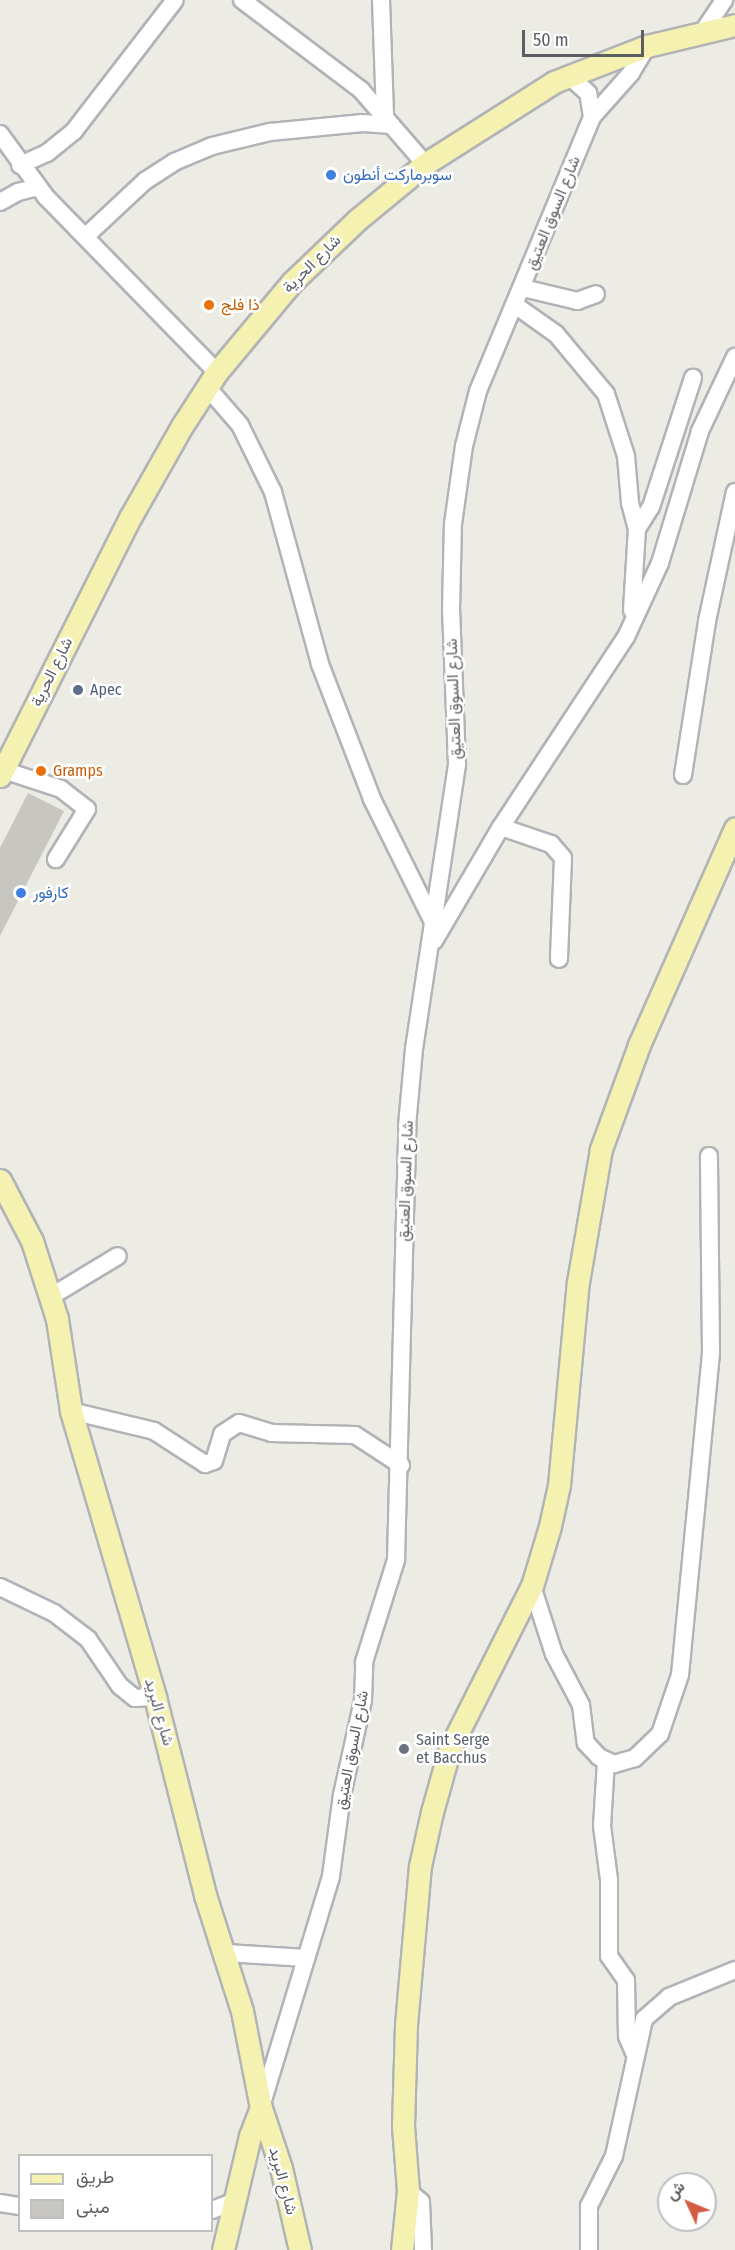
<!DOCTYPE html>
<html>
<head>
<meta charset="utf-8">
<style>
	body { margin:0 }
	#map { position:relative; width:735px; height:2250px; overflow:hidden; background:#ecebe4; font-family:"Fira Sans Condensed",Vazirmatn,sans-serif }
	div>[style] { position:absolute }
	.building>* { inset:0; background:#c8c6c0 }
	.roads { filter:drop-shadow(2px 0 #b1b3b7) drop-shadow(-2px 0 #b1b3b7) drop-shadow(0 2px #b1b3b7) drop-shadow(0 -2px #b1b3b7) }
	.minor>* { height:16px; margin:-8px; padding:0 8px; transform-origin:8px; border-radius:8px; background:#fff }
	.major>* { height:21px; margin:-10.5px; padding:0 10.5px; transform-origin:10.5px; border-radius:10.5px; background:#f5f1b0 }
	.dots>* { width:16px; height:16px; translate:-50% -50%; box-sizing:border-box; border:3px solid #fff; border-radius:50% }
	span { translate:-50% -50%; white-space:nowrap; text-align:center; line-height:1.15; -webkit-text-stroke:5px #fff; paint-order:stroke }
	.shop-label { font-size:16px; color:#366cbe }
	.left { translate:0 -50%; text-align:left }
	.street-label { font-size:16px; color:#5c5e62 }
	.food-label { font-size:16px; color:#c56008 }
	.service-label { font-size:16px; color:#4e5e75 }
	.worship-label { font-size:16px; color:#5b616d }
	.legend { position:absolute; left:18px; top:2154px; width:195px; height:78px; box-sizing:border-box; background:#fff; border:2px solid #bebfc0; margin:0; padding:8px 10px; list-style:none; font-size:18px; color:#5c5e62 }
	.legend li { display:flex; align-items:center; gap:12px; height:30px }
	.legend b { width:30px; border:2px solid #bebfc0 }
	.north { position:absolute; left:657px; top:2172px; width:60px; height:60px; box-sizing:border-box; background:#fff; border:2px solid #bebfc0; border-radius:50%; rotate:314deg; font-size:16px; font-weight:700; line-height:24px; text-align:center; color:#5c5e62 }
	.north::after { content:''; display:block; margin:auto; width:21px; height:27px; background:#d45c42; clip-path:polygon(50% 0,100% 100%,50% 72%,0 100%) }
	.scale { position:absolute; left:522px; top:30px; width:122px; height:27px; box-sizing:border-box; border:3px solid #5c5e62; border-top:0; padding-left:8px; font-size:18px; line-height:21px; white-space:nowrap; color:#5c5e62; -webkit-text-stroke:4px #fff; paint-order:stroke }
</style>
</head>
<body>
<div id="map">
	<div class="building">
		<div style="clip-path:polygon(28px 793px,64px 811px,0 936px,0 848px)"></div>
	</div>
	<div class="roads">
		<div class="minor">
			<div style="left:242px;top:0;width:149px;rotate:37.1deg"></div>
			<div style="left:361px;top:90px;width:98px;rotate:49.1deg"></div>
			<div style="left:381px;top:0;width:117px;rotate:88deg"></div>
			<div style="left:704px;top:30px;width:36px;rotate:-56deg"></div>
			<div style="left:592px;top:117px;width:59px;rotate:-48.4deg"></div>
			<div style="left:631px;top:73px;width:31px;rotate:-59deg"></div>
			<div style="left:0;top:134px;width:78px;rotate:53.9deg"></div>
			<div style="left:46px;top:197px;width:245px;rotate:45.7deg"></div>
			<div style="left:20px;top:165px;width:30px;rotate:-24deg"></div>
			<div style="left:47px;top:153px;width:35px;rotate:-39deg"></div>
			<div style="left:74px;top:131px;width:165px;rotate:-52.4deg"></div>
			<div style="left:0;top:202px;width:21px;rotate:-29deg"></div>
			<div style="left:18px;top:192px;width:21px;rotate:-14deg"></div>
			<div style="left:86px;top:236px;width:81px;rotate:-43deg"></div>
			<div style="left:145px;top:181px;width:35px;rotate:-33deg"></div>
			<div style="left:174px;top:162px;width:41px;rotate:-22.8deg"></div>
			<div style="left:212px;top:146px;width:60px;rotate:-13.6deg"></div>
			<div style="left:270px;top:132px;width:93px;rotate:-5.5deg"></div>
			<div style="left:363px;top:123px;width:28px;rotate:4deg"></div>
			<div style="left:523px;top:288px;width:56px;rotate:13.5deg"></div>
			<div style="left:577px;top:301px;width:20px;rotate:-20deg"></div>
			<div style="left:515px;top:305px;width:50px;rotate:35.3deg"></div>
			<div style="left:556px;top:334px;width:78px;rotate:50.2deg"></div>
			<div style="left:606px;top:394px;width:65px;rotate:72.1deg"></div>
			<div style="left:626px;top:456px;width:47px;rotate:85.1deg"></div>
			<div style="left:630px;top:503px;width:27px;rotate:75deg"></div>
			<div style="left:637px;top:529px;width:26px;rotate:-58deg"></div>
			<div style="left:651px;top:507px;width:136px;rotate:-72deg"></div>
			<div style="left:207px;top:387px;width:50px;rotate:49deg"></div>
			<div style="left:240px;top:425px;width:75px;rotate:63.8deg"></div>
			<div style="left:273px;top:492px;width:178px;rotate:74.7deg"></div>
			<div style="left:320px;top:664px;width:145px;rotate:68.9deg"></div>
			<div style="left:372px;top:799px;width:137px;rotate:63.6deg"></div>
			<div style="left:632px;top:610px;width:81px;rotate:-86.5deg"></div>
			<div style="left:3px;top:770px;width:61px;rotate:18.1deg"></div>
			<div style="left:61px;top:789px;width:33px;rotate:38deg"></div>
			<div style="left:87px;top:809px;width:59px;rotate:121.8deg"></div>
			<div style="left:683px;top:775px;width:156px;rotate:-81.1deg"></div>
			<div style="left:707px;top:621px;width:132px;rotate:-77.8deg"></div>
			<div style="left:501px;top:827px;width:53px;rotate:18.8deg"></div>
			<div style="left:551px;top:844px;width:18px;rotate:49deg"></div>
			<div style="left:563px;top:858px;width:101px;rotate:92.3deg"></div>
			<div style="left:434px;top:941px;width:132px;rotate:-59.6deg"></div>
			<div style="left:501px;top:827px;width:227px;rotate:-56.7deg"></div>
			<div style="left:626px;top:637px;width:81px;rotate:-65.3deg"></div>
			<div style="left:660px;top:563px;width:138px;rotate:-73.1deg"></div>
			<div style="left:700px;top:431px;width:82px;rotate:-64.7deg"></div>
			<div style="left:50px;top:1297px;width:79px;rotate:-31.1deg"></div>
			<div style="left:71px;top:1411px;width:85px;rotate:13.5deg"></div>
			<div style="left:154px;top:1431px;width:61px;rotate:32.9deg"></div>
			<div style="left:205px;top:1464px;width:9px;rotate:-18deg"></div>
			<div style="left:214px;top:1461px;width:28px;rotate:-73deg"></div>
			<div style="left:222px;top:1434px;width:20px;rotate:-33deg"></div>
			<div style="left:239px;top:1423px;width:34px;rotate:17deg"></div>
			<div style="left:271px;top:1433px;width:84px;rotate:1.4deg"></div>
			<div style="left:355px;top:1435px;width:55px;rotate:33.1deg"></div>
			<div style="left:532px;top:1586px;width:71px;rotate:72.1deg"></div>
			<div style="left:554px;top:1654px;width:58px;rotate:62.1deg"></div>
			<div style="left:581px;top:1705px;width:38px;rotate:83deg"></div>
			<div style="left:586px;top:1743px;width:19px;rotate:47deg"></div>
			<div style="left:599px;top:1757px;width:17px;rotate:25deg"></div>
			<div style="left:614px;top:1764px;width:22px;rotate:-16deg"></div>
			<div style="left:635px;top:1758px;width:35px;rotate:-44deg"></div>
			<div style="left:660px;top:1734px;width:62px;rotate:-71.3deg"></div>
			<div style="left:680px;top:1675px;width:323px;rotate:-84.5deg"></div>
			<div style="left:711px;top:1353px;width:197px;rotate:-90.6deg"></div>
			<div style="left:0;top:1587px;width:60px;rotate:25.7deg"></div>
			<div style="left:54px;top:1613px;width:43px;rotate:37.4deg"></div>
			<div style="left:88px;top:1639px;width:57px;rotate:55.8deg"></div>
			<div style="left:120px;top:1686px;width:19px;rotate:39deg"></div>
			<div style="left:135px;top:1698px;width:20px;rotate:-3deg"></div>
			<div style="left:606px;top:1761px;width:65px;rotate:93.5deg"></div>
			<div style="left:602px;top:1826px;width:54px;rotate:82.6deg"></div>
			<div style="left:609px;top:1880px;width:76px;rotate:90deg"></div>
			<div style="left:609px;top:1956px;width:29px;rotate:55deg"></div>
			<div style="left:626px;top:1980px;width:56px;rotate:89deg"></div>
			<div style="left:627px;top:2036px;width:21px;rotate:67deg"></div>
			<div style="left:226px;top:1953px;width:80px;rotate:3.6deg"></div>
			<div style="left:261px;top:2107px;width:241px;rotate:-73.1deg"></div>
			<div style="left:331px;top:1876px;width:82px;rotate:-82.3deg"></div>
			<div style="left:342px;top:1795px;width:97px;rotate:-77.5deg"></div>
			<div style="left:363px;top:1700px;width:38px;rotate:-88deg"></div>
			<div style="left:364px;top:1662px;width:107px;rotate:-72.6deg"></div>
			<div style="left:396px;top:1560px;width:434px;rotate:-88.5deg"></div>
			<div style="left:407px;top:1126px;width:77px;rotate:-84.8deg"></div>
			<div style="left:414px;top:1049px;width:288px;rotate:-81.4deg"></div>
			<div style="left:457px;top:764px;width:154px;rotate:-92.2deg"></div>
			<div style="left:451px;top:610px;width:86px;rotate:-88.7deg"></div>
			<div style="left:453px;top:524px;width:79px;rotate:-82deg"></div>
			<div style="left:464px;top:446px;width:57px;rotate:-75.7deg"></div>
			<div style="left:478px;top:391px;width:297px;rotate:-67.4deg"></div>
			<div style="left:592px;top:117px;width:24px;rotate:-99deg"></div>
			<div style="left:588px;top:93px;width:27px;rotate:-138deg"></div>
			<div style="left:408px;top:2191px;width:17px;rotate:40deg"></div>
			<div style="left:421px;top:2202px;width:48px;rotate:87.6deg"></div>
			<div style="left:0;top:2203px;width:20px;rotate:9deg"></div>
			<div style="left:212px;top:2210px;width:22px;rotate:-21deg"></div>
			<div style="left:589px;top:2250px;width:44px;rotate:-90deg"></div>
			<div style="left:589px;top:2206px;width:56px;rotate:-63.4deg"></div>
			<div style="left:614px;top:2156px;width:140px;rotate:-77.6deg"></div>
			<div style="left:644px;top:2019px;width:33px;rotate:-41deg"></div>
			<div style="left:669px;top:1997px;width:71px;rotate:-22.2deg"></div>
		</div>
		<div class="major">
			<div style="left:0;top:776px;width:291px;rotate:-63.3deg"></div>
			<div style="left:131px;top:516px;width:103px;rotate:-60.5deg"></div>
			<div style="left:182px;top:426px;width:64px;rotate:-57.1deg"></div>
			<div style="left:217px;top:372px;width:117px;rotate:-50.2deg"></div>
			<div style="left:292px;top:282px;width:90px;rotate:-43.6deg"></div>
			<div style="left:357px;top:220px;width:88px;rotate:-39.5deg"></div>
			<div style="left:425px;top:164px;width:153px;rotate:-32.4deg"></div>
			<div style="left:554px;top:82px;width:100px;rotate:-21.2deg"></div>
			<div style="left:647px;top:46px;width:90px;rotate:-13.4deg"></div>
			<div style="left:0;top:1180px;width:69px;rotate:62.3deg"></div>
			<div style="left:32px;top:1241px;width:82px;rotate:72.2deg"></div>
			<div style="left:57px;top:1319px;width:93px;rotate:81.3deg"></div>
			<div style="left:71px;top:1411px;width:298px;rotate:73.6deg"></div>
			<div style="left:155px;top:1697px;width:204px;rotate:75.8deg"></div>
			<div style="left:205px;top:1895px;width:122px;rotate:72.3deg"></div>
			<div style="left:242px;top:2011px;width:99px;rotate:78.9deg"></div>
			<div style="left:261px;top:2108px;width:63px;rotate:71.6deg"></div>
			<div style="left:281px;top:2168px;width:84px;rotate:77deg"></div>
			<div style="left:223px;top:2250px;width:117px;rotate:-76.7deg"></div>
			<div style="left:250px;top:2136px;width:30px;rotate:-69deg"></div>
			<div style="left:402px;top:2250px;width:59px;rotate:-84.2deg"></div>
			<div style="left:408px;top:2191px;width:65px;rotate:-94.4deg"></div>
			<div style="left:403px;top:2126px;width:101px;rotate:-88.3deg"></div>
			<div style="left:406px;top:2025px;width:160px;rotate:-85deg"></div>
			<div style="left:420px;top:1866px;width:55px;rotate:-77.5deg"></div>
			<div style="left:432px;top:1812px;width:66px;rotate:-74.3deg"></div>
			<div style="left:450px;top:1748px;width:182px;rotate:-63.2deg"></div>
			<div style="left:532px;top:1586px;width:63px;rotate:-73.3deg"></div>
			<div style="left:550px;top:1526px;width:42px;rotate:-77.6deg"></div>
			<div style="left:559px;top:1485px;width:204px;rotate:-84.7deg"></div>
			<div style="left:578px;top:1282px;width:135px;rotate:-80.2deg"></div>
			<div style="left:601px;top:1149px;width:111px;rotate:-69.9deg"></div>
			<div style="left:639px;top:1045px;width:237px;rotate:-66.1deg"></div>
		</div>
	</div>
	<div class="dots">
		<div style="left:331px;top:175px;background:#3f7fe0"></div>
		<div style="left:209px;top:305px;background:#e8710a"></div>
		<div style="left:78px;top:690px;background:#5c6f8a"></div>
		<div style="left:41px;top:771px;background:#e8710a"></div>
		<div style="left:21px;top:893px;background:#3f7fe0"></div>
		<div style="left:404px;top:1749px;background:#6b7280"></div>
	</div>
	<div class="shop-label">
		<span class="left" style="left:343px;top:175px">سوبرماركت أنطون</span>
		<span class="left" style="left:33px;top:893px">كارفور</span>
	</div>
	<div class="street-label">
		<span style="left:553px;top:213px;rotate:-68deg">شارع السوق العتيق</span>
		<span style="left:312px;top:264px;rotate:-45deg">شارع الحرية</span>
		<span style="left:52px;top:672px;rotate:-64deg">شارع الحرية</span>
		<span style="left:454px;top:699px;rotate:-92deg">شارع السوق العتيق</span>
		<span style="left:406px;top:1181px;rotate:-88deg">شارع السوق العتيق</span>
		<span style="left:159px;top:1712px;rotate:74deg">شارع البريد</span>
		<span style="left:352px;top:1750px;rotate:-79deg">شارع السوق العتيق</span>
		<span style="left:283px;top:2181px;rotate:75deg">شارع البريد</span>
	</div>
	<div class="food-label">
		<span class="left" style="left:221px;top:305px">ذا فلج</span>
		<span class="left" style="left:53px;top:771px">Gramps</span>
	</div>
	<div class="service-label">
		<span class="left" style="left:90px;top:690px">Apec</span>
	</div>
	<div class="worship-label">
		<span class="left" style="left:416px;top:1749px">Saint Serge<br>et Bacchus</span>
	</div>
	<ul class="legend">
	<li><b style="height:8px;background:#f5f1b0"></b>طريق</li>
	<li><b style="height:16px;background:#c8c6c0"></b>مبنى</li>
	</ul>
	<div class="north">ش</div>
	<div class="scale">50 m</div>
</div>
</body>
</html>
